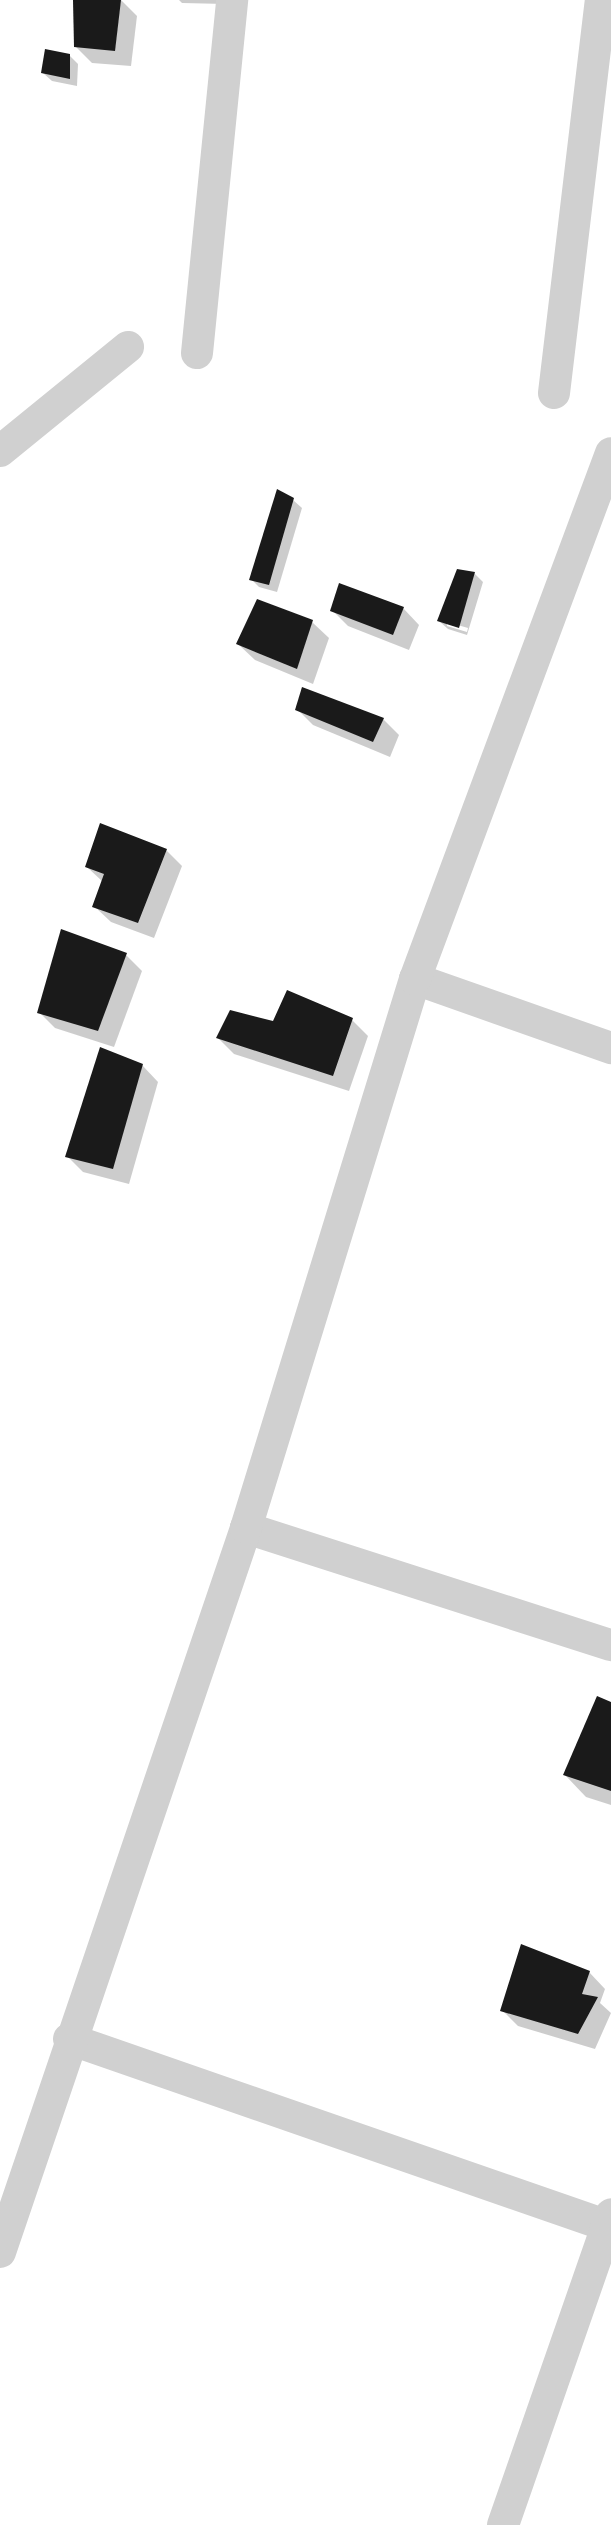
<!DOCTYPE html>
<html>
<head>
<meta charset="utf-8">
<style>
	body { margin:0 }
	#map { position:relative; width:611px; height:2525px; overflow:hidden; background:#fff; font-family:"PT Sans",sans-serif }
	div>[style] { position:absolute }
	.shadow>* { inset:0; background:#0003 }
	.building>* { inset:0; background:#1a1a1a }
	.street>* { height:32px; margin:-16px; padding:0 16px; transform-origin:16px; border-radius:16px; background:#d0d0d0 }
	span { translate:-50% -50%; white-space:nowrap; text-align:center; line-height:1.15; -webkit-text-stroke:7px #fff; paint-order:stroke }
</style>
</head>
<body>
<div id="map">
	<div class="shadow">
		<div style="clip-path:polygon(75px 0,121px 0,137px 16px,131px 66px,92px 63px,76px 47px)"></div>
		<div style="clip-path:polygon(179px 0,225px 0,225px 4px,182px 3px)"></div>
		<div style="clip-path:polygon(69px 55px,78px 64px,77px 86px,52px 81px,43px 73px)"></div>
		<div style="clip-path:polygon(293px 500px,302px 508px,277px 592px,259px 587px,251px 579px)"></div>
		<div style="clip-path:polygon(evenodd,474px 573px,483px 582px,467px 635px,448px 629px,439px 621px,474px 573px,447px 622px,468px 628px,467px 632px,447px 626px,447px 622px)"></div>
		<div style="clip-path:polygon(403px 608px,419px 625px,409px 650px,348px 626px,332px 610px)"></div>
		<div style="clip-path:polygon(312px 622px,329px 638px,313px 684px,255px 660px,238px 644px)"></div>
		<div style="clip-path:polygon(297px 709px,383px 719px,399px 735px,390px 757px,313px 725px)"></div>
		<div style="clip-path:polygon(166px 850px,182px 866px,154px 938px,111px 922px,94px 906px,103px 882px,87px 867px)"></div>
		<div style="clip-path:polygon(126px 955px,142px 971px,114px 1047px,55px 1028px,39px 1012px)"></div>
		<div style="clip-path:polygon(352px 1020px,368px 1036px,349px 1091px,234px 1054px,218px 1038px,274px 1023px)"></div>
		<div style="clip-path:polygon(142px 1065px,158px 1082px,129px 1184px,83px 1172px,67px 1156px)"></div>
		<div style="clip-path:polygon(611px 1703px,611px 1805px,586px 1797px,565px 1775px)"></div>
		<div style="clip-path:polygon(589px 1972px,605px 1989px,600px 2003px,611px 2013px,595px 2049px,518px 2026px,502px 2010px)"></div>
	</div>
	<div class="building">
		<div style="clip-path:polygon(73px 0,121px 0,115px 51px,74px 47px)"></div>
		<div style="clip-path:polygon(45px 49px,70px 54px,70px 79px,41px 73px)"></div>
		<div style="clip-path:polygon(277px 489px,294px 498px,269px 585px,249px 580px)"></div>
		<div style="clip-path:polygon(457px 569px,475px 572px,459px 628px,437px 621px)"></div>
		<div style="clip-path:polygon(339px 583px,404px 607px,393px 635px,330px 611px)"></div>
		<div style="clip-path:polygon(257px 599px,313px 620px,297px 669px,236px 644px)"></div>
		<div style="clip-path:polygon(302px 687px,384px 718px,373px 742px,295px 710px)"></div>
		<div style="clip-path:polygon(100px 823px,167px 849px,138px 923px,92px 907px,104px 874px,85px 867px)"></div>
		<div style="clip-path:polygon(61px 929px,127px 953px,98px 1031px,37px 1013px)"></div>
		<div style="clip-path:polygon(287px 990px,353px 1018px,333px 1076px,216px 1038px,230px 1010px,273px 1021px)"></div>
		<div style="clip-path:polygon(100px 1047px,143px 1064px,113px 1169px,65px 1157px)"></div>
		<div style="clip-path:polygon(597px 1696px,611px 1702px,611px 1791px,563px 1775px)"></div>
		<div style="clip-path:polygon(521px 1944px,590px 1971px,582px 1994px,598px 1997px,578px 2034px,500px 2011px)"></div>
	</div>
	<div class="street">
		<div style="left:197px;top:353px;width:355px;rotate:-84.3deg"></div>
		<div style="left:554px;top:393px;width:396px;rotate:-83.2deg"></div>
		<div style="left:0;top:451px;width:165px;rotate:-39.1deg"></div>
		<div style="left:415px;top:979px;width:208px;rotate:19.4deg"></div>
		<div style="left:246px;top:1528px;width:383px;rotate:17.8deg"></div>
		<div style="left:69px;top:2039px;width:574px;rotate:19.13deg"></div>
		<div style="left:0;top:2252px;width:765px;rotate:-71.23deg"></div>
		<div style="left:246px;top:1528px;width:574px;rotate:-72.89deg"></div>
		<div style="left:415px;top:979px;width:561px;rotate:-69.56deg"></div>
		<div style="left:503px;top:2525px;width:329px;rotate:-70.8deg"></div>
	</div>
</div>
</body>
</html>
